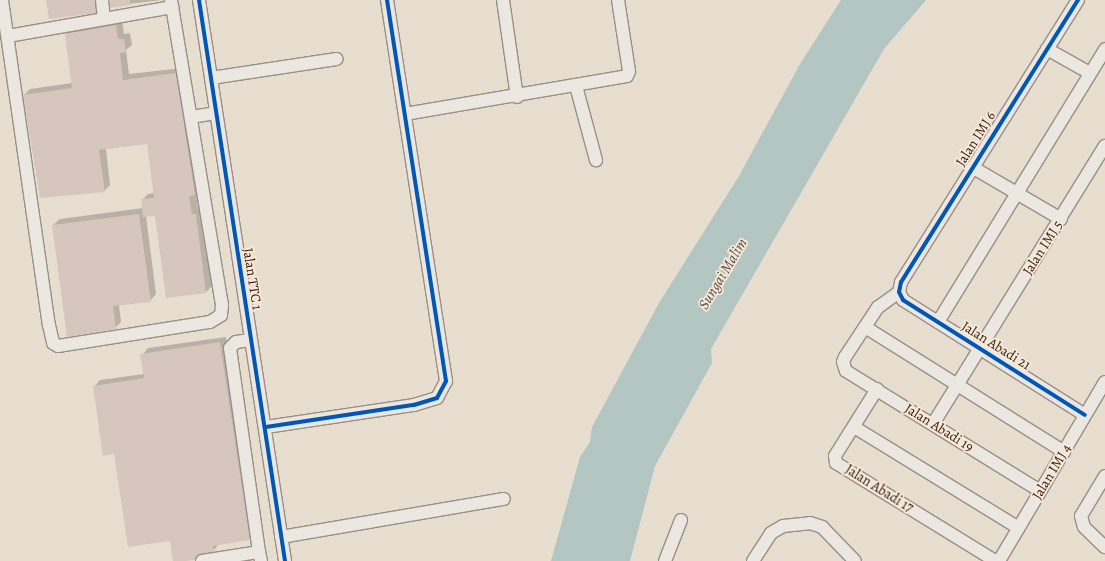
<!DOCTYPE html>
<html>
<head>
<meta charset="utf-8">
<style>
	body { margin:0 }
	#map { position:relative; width:1105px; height:561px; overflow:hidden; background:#e8ded0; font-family:Alegreya,serif }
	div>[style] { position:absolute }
	.water>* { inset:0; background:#b3c6c1 }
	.shadow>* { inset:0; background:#0003 }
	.building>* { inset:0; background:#d6c6bd }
	.roads { filter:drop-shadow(1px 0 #988f86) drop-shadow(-1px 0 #988f86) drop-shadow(0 1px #988f86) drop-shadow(0 -1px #988f86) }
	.minor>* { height:12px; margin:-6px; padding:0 6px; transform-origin:6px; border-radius:6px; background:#ece7e0 }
	.cycleway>* { height:4px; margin:-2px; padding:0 2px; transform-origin:2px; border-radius:2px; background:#0057b8 }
	span { translate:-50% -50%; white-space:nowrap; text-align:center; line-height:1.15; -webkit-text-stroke:3.5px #f7ead9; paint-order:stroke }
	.street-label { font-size:14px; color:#351b10 }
	.water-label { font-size:15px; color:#544b43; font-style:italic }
</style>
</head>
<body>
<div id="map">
	<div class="water">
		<div style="clip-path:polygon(841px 0,926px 0,884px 49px,711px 349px,712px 363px,655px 466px,630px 561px,551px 561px,580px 457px,590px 442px,592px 427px,659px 303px,739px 176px,800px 64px)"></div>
	</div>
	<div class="shadow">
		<div style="clip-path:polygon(47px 0,101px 0,102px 6px,95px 12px)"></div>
		<div style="clip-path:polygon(110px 0,162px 0,111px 6px)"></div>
		<div style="clip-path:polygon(122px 19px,124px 34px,130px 33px,132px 45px,126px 50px,129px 74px,182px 68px,201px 188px,196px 193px,198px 209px,202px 208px,212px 286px,206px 292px,156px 215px,146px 216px,156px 294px,150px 301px,119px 305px,121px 322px,115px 328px,53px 225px,60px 219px,143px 208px,142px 200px,148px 194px,154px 193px,148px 143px,106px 149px,110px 185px,104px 191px,24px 95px,30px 89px,72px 83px,66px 34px,72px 28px)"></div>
		<div style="clip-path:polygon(226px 337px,255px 533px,249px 539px,219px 544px,213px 551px,174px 561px,171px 540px,115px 453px,94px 387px,100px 380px,144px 374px,142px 355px,148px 348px)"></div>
	</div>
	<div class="building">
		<div style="clip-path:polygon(46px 0,95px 0,96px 13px,49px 19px)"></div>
		<div style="clip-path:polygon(110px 0,130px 0,130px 5px,110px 8px)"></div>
		<div style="clip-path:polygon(116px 25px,118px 39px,124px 39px,126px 52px,120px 53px,123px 80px,176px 73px,195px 195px,189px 196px,192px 214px,196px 214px,206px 293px,166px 298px,155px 216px,143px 217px,141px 199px,154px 198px,147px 144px,99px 150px,105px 192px,40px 198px,23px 95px,72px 88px,65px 34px)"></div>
		<div style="clip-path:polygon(139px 214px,151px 302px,113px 306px,116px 329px,67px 337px,52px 225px)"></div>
		<div style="clip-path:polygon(220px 342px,250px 540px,213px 546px,214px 552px,200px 554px,195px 560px,186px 561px,173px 561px,170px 541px,128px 547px,114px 454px,103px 456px,93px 386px,144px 378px,140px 354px)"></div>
	</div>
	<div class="roads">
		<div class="minor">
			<div style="left:2px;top:0;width:328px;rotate:81.8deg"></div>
			<div style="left:49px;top:325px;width:18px;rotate:77deg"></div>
			<div style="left:53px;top:343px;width:6px;rotate:31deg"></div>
			<div style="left:58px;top:346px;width:154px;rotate:-9deg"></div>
			<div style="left:210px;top:322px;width:13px;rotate:-32deg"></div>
			<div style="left:221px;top:315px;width:10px;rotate:-84deg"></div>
			<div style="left:222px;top:305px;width:309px;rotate:-99.5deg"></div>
			<div style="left:102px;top:0;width:19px;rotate:84deg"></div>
			<div style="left:199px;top:0;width:568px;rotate:81.28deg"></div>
			<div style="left:503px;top:0;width:98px;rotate:81.8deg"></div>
			<div style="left:1078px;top:0;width:333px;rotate:122.1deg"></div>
			<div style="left:901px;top:282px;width:10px;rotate:101deg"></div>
			<div style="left:899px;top:292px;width:9px;rotate:63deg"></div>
			<div style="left:903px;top:300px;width:215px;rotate:32.3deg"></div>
			<div style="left:8px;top:36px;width:167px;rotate:-10deg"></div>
			<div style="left:1047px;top:49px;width:49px;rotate:29.2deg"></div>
			<div style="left:211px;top:78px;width:127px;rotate:-8.6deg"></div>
			<div style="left:576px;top:86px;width:77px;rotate:74.9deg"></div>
			<div style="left:405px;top:114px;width:225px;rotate:-9.7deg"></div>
			<div style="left:627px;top:76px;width:5px;rotate:-68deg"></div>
			<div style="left:629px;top:71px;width:72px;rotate:-98.8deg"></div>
			<div style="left:191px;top:117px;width:25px;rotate:-9deg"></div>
			<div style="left:972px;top:167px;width:103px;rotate:30.3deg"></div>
			<div style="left:899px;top:292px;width:26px;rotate:144deg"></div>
			<div style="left:878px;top:307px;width:60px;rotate:123.4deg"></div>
			<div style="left:845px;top:357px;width:5px;rotate:112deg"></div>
			<div style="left:843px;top:362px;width:9px;rotate:72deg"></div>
			<div style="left:846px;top:371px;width:228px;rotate:31.7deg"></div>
			<div style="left:938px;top:322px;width:320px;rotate:-58.5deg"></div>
			<div style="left:865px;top:327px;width:235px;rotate:32.1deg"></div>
			<div style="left:250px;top:340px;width:14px;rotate:172deg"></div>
			<div style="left:236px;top:342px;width:8px;rotate:135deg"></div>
			<div style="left:230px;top:348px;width:206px;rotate:81.9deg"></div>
			<div style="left:877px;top:389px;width:79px;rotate:122.1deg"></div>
			<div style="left:835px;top:456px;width:7px;rotate:82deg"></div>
			<div style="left:836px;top:463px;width:187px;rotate:31.6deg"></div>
			<div style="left:933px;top:424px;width:327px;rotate:-58.3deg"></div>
			<div style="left:266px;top:427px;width:150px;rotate:-8.5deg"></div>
			<div style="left:414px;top:405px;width:24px;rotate:-17deg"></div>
			<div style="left:437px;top:398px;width:19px;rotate:-62deg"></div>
			<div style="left:446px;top:381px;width:386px;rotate:-98.8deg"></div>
			<div style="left:854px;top:427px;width:193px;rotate:31.5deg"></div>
			<div style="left:1105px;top:476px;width:47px;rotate:121deg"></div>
			<div style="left:1081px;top:516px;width:11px;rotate:75deg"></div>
			<div style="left:1084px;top:527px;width:29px;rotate:44deg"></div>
			<div style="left:281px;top:537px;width:226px;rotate:-9.7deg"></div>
			<div style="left:202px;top:561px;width:58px;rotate:-9deg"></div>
			<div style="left:259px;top:552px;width:9px;rotate:77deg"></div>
			<div style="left:665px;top:561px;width:44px;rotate:-68.7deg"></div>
			<div style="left:753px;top:561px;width:33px;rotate:-57deg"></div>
			<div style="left:771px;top:533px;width:14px;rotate:-30deg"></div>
			<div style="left:783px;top:526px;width:27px;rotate:-6deg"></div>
			<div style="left:810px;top:523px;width:13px;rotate:18deg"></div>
			<div style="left:822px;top:527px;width:47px;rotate:45.9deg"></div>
			<div style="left:999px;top:561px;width:208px;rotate:-59.4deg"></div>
		</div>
	</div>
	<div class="cycleway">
		<div style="left:199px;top:0;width:568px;rotate:81.28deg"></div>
		<div style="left:1078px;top:0;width:333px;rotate:122.1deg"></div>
		<div style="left:901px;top:282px;width:10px;rotate:101deg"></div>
		<div style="left:899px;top:292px;width:9px;rotate:63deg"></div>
		<div style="left:903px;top:300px;width:215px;rotate:32.3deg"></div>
		<div style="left:266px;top:427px;width:150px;rotate:-8.5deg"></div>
		<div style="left:414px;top:405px;width:24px;rotate:-17deg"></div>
		<div style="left:437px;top:398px;width:19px;rotate:-62deg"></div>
		<div style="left:446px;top:381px;width:386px;rotate:-98.8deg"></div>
	</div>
	<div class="street-label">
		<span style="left:976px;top:139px;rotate:-58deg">Jalan IMJ 6</span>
		<span style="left:1043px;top:248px;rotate:-58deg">Jalan IMJ 5</span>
		<span style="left:252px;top:279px;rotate:81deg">Jalan TTC 1</span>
		<span style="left:996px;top:346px;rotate:32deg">Jalan Abadi 21</span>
		<span style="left:939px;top:428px;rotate:32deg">Jalan Abadi 19</span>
		<span style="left:1052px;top:472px;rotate:-59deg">Jalan IMJ 4</span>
		<span style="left:879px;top:489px;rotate:32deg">Jalan Abadi 17</span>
	</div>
	<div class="water-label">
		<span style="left:723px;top:274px;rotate:-59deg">Sungai Malim</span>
	</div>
</div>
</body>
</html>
